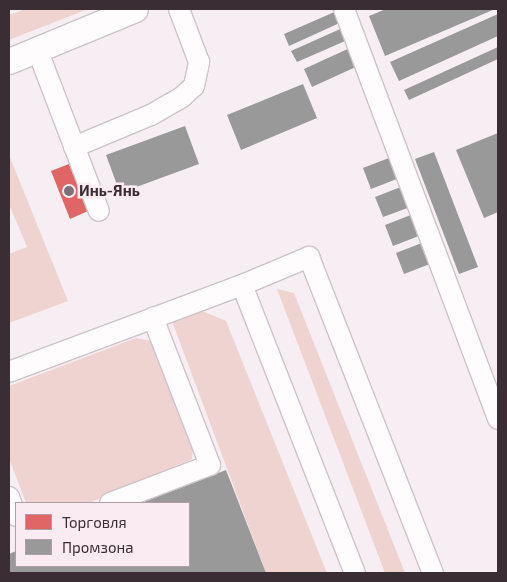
<!DOCTYPE html>
<html>
<head>
<meta charset="utf-8">
<style>
	body { margin:0 }
	#map { position:relative; width:507px; height:582px; overflow:hidden; background:#f6eef2; font-family:"Exo 2",sans-serif }
	div>[style] { position:absolute }
	.green>* { inset:0; background:#eed3d0 }
	.shops>* { inset:0; background:#e06666 }
	.industry>* { inset:0; background:#999 }
	.roads { filter:drop-shadow(1px 0 #cdc3c8) drop-shadow(-1px 0 #cdc3c8) drop-shadow(0 1px #cdc3c8) drop-shadow(0 -1px #cdc3c8) }
	.minor>* { height:20px; margin:-10px; padding:0 10px; transform-origin:10px; border-radius:10px; background:#fefcfd }
	.major>* { height:25px; margin:-12.5px; padding:0 12.5px; transform-origin:12.5px; border-radius:12.5px; background:#fefcfd }
	.dots>* { width:14px; height:14px; translate:-50% -50%; box-sizing:border-box; border:2px solid #faebf2; border-radius:50% }
	span { translate:-50% -50%; white-space:nowrap; text-align:center; line-height:1.15; -webkit-text-stroke:5px #faebf2; paint-order:stroke }
	.poi-label { font-size:15px; color:#3b2d34; font-weight:700 }
	.left { translate:0 -50%; text-align:left }
	.frame { position:absolute; inset:0; border:10px solid #3b2d34; pointer-events:none }
	.legend { position:absolute; left:15px; top:502px; width:175px; height:65px; box-sizing:border-box; background:#faebf2; border:1px solid #ae9fa6; margin:0; padding:6px 9px; list-style:none; font-size:15px; color:#3b2d34 }
	.legend li { display:flex; align-items:center; gap:10px; height:25px }
	.legend b { width:25px; border:1px solid #ae9fa6 }
</style>
</head>
<body>
<div id="map">
	<div class="green">
		<div style="clip-path:polygon(26px 9px,88px 9px,9px 40px,9px 15px)"></div>
		<div style="clip-path:polygon(9px 155px,68px 301px,9px 323px,9px 254px,27px 247px,9px 204px)"></div>
		<div style="clip-path:polygon(277px 289px,294px 293px,405px 573px,385px 573px)"></div>
		<div style="clip-path:polygon(202px 311px,226px 321px,327px 573px,266px 573px,172px 321px)"></div>
		<div style="clip-path:polygon(136px 338px,152px 341px,193px 443px,192px 459px,89px 503px,26px 503px,9px 458px,9px 386px)"></div>
	</div>
	<div class="shops">
		<div style="clip-path:polygon(69px 164px,88px 211px,70px 219px,51px 171px)"></div>
	</div>
	<div class="industry">
		<div style="clip-path:polygon(386px 9px,495px 9px,385px 56px,369px 16px)"></div>
		<div style="clip-path:polygon(339px 10px,344px 21px,289px 46px,284px 34px)"></div>
		<div style="clip-path:polygon(498px 14px,498px 36px,399px 81px,390px 62px)"></div>
		<div style="clip-path:polygon(347px 26px,352px 38px,297px 62px,291px 51px)"></div>
		<div style="clip-path:polygon(352px 47px,360px 65px,312px 87px,304px 69px)"></div>
		<div style="clip-path:polygon(498px 47px,498px 59px,409px 100px,404px 90px)"></div>
		<div style="clip-path:polygon(303px 84px,317px 118px,241px 150px,227px 115px)"></div>
		<div style="clip-path:polygon(185px 126px,199px 164px,120px 193px,106px 155px)"></div>
		<div style="clip-path:polygon(498px 133px,498px 212px,484px 218px,456px 150px)"></div>
		<div style="clip-path:polygon(434px 152px,478px 267px,459px 274px,415px 159px)"></div>
		<div style="clip-path:polygon(394px 156px,402px 177px,371px 189px,363px 168px)"></div>
		<div style="clip-path:polygon(406px 185px,413px 206px,383px 217px,375px 197px)"></div>
		<div style="clip-path:polygon(416px 213px,424px 234px,393px 246px,385px 225px)"></div>
		<div style="clip-path:polygon(427px 241px,435px 262px,404px 274px,396px 253px)"></div>
		<div style="clip-path:polygon(226px 470px,266px 573px,9px 573px,9px 554px,16px 551px,16px 566px,189px 566px,189px 503px,141px 503px)"></div>
	</div>
	<div class="roads">
		<div class="minor">
			<div style="left:344px;top:9px;width:438px;rotate:69.4deg"></div>
			<div style="left:37px;top:49px;width:173px;rotate:69.1deg"></div>
			<div style="left:74px;top:147px;width:83px;rotate:-22.6deg"></div>
			<div style="left:151px;top:115px;width:36px;rotate:-30deg"></div>
			<div style="left:182px;top:97px;width:16px;rotate:-43deg"></div>
			<div style="left:194px;top:86px;width:25px;rotate:-78deg"></div>
			<div style="left:199px;top:62px;width:57px;rotate:-110.7deg"></div>
			<div style="left:242px;top:285px;width:309px;rotate:68.6deg"></div>
			<div style="left:9px;top:372px;width:249px;rotate:-20.5deg"></div>
			<div style="left:242px;top:285px;width:73px;rotate:-22.7deg"></div>
			<div style="left:309px;top:257px;width:339px;rotate:68.6deg"></div>
			<div style="left:9px;top:497px;width:20px;rotate:70deg"></div>
			<div style="left:110px;top:503px;width:107px;rotate:-20.8deg"></div>
			<div style="left:210px;top:465px;width:158px;rotate:-111.2deg"></div>
		</div>
		<div class="major">
			<div style="left:9px;top:61px;width:136px;rotate:-22.4deg"></div>
		</div>
	</div>
	<div class="dots">
		<div style="left:69px;top:191px;background:#7c7176"></div>
	</div>
	<div class="poi-label">
		<span class="left" style="left:79px;top:191px">Инь-Янь</span>
	</div>
	<div class="frame"></div>
	<ul class="legend">
	<li><b style="height:14px;background:#e06666"></b>Торговля</li>
	<li><b style="height:14px;background:#999"></b>Промзона</li>
	</ul>
</div>
</body>
</html>
